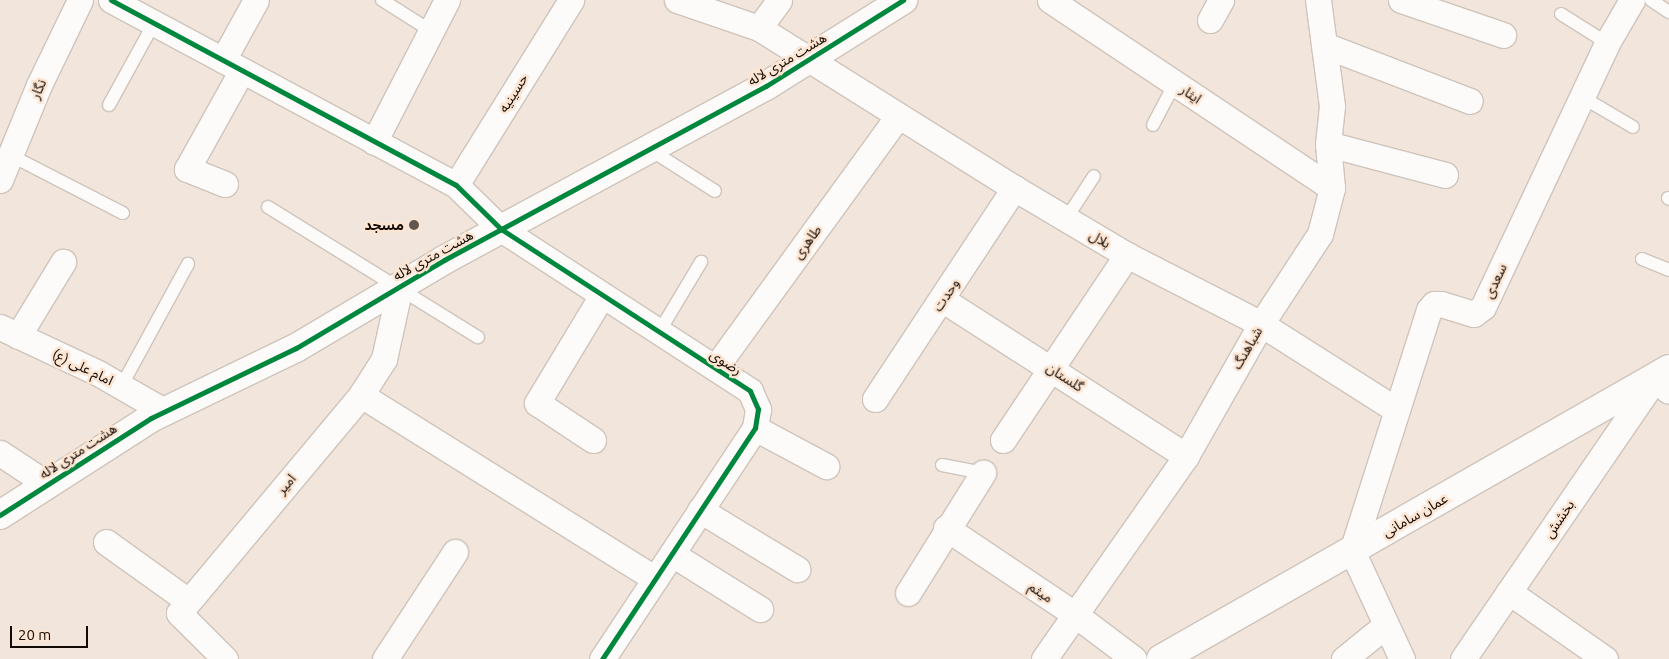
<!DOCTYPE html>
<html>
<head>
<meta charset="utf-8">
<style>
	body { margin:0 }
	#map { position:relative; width:1669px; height:659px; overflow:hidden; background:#f2e6dc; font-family:Ubuntu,"Noto Sans Arabic",sans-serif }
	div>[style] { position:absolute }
	.roads { filter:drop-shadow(1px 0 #cec4bb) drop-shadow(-1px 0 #cec4bb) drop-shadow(0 1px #cec4bb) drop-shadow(0 -1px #cec4bb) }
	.service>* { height:12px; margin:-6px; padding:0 6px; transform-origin:6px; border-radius:6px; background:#fdfbfa }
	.minor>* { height:25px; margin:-12.5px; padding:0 12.5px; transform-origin:12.5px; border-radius:12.5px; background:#fdfbfa }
	.tertiary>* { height:28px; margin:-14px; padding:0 14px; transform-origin:14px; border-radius:14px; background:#fdfbfa }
	.cycleway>* { height:5px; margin:-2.5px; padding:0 2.5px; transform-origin:2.5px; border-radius:2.5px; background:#00873e }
	.dots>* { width:14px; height:14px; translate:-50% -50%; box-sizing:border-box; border:2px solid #fce5d2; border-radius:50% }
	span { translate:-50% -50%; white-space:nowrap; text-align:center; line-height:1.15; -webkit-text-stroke:5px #fce5d2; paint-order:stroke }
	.street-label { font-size:14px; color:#140a04 }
	.poi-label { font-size:14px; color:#140a04; font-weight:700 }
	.right { translate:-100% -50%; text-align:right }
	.scale { position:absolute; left:10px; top:626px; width:78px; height:22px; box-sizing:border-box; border:2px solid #140a04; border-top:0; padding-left:6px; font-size:15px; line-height:18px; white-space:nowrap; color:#140a04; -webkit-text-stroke:4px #fce5d2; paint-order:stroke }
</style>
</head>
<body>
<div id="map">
	<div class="roads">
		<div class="service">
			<div style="left:382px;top:0;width:58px;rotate:32.3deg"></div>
			<div style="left:1651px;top:0;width:22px;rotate:34deg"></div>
			<div style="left:1561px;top:14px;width:54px;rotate:32.2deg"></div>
			<div style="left:1582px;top:97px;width:59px;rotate:30.5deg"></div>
			<div style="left:109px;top:105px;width:94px;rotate:-61.2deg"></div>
			<div style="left:1153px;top:125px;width:47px;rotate:-62.4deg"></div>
			<div style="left:649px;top:149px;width:78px;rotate:32.5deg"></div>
			<div style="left:10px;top:155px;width:127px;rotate:27.2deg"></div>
			<div style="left:1668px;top:198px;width:1px;rotate:45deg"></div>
			<div style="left:268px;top:207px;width:247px;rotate:31.8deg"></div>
			<div style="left:1066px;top:219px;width:51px;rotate:-56.9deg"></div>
			<div style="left:1642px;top:259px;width:29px;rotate:22deg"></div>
			<div style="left:659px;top:332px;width:82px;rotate:-59deg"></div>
			<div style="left:122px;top:385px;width:138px;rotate:-61.4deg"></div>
			<div style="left:942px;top:465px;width:42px;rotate:11deg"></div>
		</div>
		<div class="minor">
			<div style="left:111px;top:0;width:391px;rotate:28.2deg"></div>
			<div style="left:456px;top:185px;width:63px;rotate:44.4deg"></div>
			<div style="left:501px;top:229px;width:297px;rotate:33deg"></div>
			<div style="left:750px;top:391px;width:20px;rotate:66deg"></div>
			<div style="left:758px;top:409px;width:19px;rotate:99deg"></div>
			<div style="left:755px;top:428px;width:277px;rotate:123.5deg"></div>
			<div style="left:677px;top:0;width:87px;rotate:18.9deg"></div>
			<div style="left:759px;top:28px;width:301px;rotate:32.1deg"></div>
			<div style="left:1014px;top:188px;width:131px;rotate:30.7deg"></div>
			<div style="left:1127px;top:255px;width:151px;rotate:27.2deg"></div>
			<div style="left:1261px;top:324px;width:159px;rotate:32.4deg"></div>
			<div style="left:1050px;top:0;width:339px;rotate:33.7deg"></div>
			<div style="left:1401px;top:0;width:108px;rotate:18.9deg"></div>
			<div style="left:1210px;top:20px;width:23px;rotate:-61deg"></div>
			<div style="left:759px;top:28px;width:34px;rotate:-54deg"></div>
			<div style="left:1324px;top:45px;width:156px;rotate:21deg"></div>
			<div style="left:223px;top:60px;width:68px;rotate:-61.2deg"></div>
			<div style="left:374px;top:142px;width:160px;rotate:-62.8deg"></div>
			<div style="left:1328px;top:144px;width:121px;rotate:14.8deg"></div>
			<div style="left:0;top:180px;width:103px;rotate:-67.7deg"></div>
			<div style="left:39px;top:85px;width:94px;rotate:-64.2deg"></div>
			<div style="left:225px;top:184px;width:41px;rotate:-158.5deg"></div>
			<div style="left:187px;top:169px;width:113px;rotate:-60.9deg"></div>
			<div style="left:456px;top:185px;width:218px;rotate:-58.1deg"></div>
			<div style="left:943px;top:300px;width:289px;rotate:32.7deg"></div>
			<div style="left:0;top:327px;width:108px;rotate:25.1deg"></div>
			<div style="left:98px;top:373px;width:76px;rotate:29.9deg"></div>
			<div style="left:18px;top:336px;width:87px;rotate:-58.7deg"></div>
			<div style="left:715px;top:368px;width:311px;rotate:-54deg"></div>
			<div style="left:361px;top:395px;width:347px;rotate:32deg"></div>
			<div style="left:875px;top:399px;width:253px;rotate:-56.6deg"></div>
			<div style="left:755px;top:428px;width:81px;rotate:28.2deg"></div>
			<div style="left:593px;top:440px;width:67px;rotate:-146.5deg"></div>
			<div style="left:537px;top:403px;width:124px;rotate:-58.9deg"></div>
			<div style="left:1003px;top:440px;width:223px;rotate:-56.2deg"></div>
			<div style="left:0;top:453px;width:56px;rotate:33.4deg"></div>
			<div style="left:700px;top:510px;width:114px;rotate:31.3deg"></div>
			<div style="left:946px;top:528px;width:153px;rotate:33.8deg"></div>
			<div style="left:1073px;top:613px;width:76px;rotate:37deg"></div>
			<div style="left:106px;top:542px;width:101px;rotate:35.7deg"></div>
			<div style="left:672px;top:554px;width:104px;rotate:32deg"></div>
			<div style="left:1509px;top:592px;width:117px;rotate:34.9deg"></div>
			<div style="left:908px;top:593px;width:142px;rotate:-58deg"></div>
			<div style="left:225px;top:659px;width:65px;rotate:-135deg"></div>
			<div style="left:179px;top:613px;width:284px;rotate:-50.1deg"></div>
			<div style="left:361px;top:395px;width:43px;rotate:-57.4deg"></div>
			<div style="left:384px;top:359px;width:75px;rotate:-77.6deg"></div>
			<div style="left:385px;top:659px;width:128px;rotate:-56.8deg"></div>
			<div style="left:1044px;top:659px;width:248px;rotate:-55deg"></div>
			<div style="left:1186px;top:456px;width:152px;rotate:-60.4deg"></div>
			<div style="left:1261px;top:324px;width:108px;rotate:-56.8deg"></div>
			<div style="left:1320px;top:234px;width:48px;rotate:-75.4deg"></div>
			<div style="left:1332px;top:188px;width:44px;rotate:-95.2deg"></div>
			<div style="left:1328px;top:144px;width:38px;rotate:-84deg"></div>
			<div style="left:1332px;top:106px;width:107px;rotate:-97.5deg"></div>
			<div style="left:1344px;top:659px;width:54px;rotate:-39deg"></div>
			<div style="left:1402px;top:659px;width:119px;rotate:-114.8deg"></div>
			<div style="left:1352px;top:551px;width:253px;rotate:-72.3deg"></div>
			<div style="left:1429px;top:310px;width:8px;rotate:-50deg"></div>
			<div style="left:1434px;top:304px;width:7px"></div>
			<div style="left:1441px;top:304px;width:34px;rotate:17deg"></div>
			<div style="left:1474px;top:314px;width:11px;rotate:-38deg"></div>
			<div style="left:1483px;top:307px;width:292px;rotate:-64.8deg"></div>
			<div style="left:1607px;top:43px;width:50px;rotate:-59.8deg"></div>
			<div style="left:1463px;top:659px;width:340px;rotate:-55.6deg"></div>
			<div style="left:1655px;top:379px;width:18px;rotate:41deg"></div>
		</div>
		<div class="tertiary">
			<div style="left:0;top:515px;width:179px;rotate:-32.7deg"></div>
			<div style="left:151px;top:418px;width:161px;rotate:-25.8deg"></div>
			<div style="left:296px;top:348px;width:172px;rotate:-30.7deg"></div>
			<div style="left:444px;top:260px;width:366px;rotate:-28.4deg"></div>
			<div style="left:766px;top:86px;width:162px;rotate:-32.1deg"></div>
			<div style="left:1161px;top:659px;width:585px;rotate:-29.72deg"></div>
		</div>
	</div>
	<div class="cycleway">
		<div style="left:111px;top:0;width:391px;rotate:28.2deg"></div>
		<div style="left:456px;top:185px;width:63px;rotate:44.4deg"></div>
		<div style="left:501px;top:229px;width:297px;rotate:33deg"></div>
		<div style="left:750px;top:391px;width:20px;rotate:66deg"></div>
		<div style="left:758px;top:409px;width:19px;rotate:99deg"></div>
		<div style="left:755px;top:428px;width:277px;rotate:123.5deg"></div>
		<div style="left:0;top:515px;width:179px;rotate:-32.7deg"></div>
		<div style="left:151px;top:418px;width:161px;rotate:-25.8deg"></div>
		<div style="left:296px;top:348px;width:172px;rotate:-30.7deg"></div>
		<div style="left:444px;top:260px;width:366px;rotate:-28.4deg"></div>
		<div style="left:766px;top:86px;width:162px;rotate:-32.1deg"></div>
	</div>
	<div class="dots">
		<div style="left:414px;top:225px;background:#625750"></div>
	</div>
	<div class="street-label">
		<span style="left:787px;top:59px;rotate:-31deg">هشت متری لاله</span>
		<span style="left:38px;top:89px;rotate:-66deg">نگار</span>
		<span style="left:513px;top:93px;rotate:-58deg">حسینیه</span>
		<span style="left:1191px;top:94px;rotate:34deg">ایثار</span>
		<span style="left:1100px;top:239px;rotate:30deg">بلال</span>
		<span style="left:807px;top:242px;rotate:-54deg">طاهری</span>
		<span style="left:433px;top:255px;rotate:-29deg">هشت متری لاله</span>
		<span style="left:1495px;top:281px;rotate:-65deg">سعدی</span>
		<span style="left:946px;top:295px;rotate:-57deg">وحدت</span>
		<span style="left:1247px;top:348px;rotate:-60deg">شباهنگ</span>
		<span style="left:726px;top:362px;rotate:33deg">رضوی</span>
		<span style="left:83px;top:367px;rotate:26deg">امام علی (ع)</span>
		<span style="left:1065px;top:377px;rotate:33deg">گلستان</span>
		<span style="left:78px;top:451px;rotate:-33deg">هشت متری لاله</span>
		<span style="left:286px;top:484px;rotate:-50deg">امیر</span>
		<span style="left:1415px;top:515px;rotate:-30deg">عمان سامانی</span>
		<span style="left:1559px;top:519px;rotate:-56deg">بخشش</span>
		<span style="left:1041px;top:592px;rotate:34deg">میثم</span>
	</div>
	<div class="poi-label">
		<span class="right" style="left:404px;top:225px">مسجد</span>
	</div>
	<div class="scale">20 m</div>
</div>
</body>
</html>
